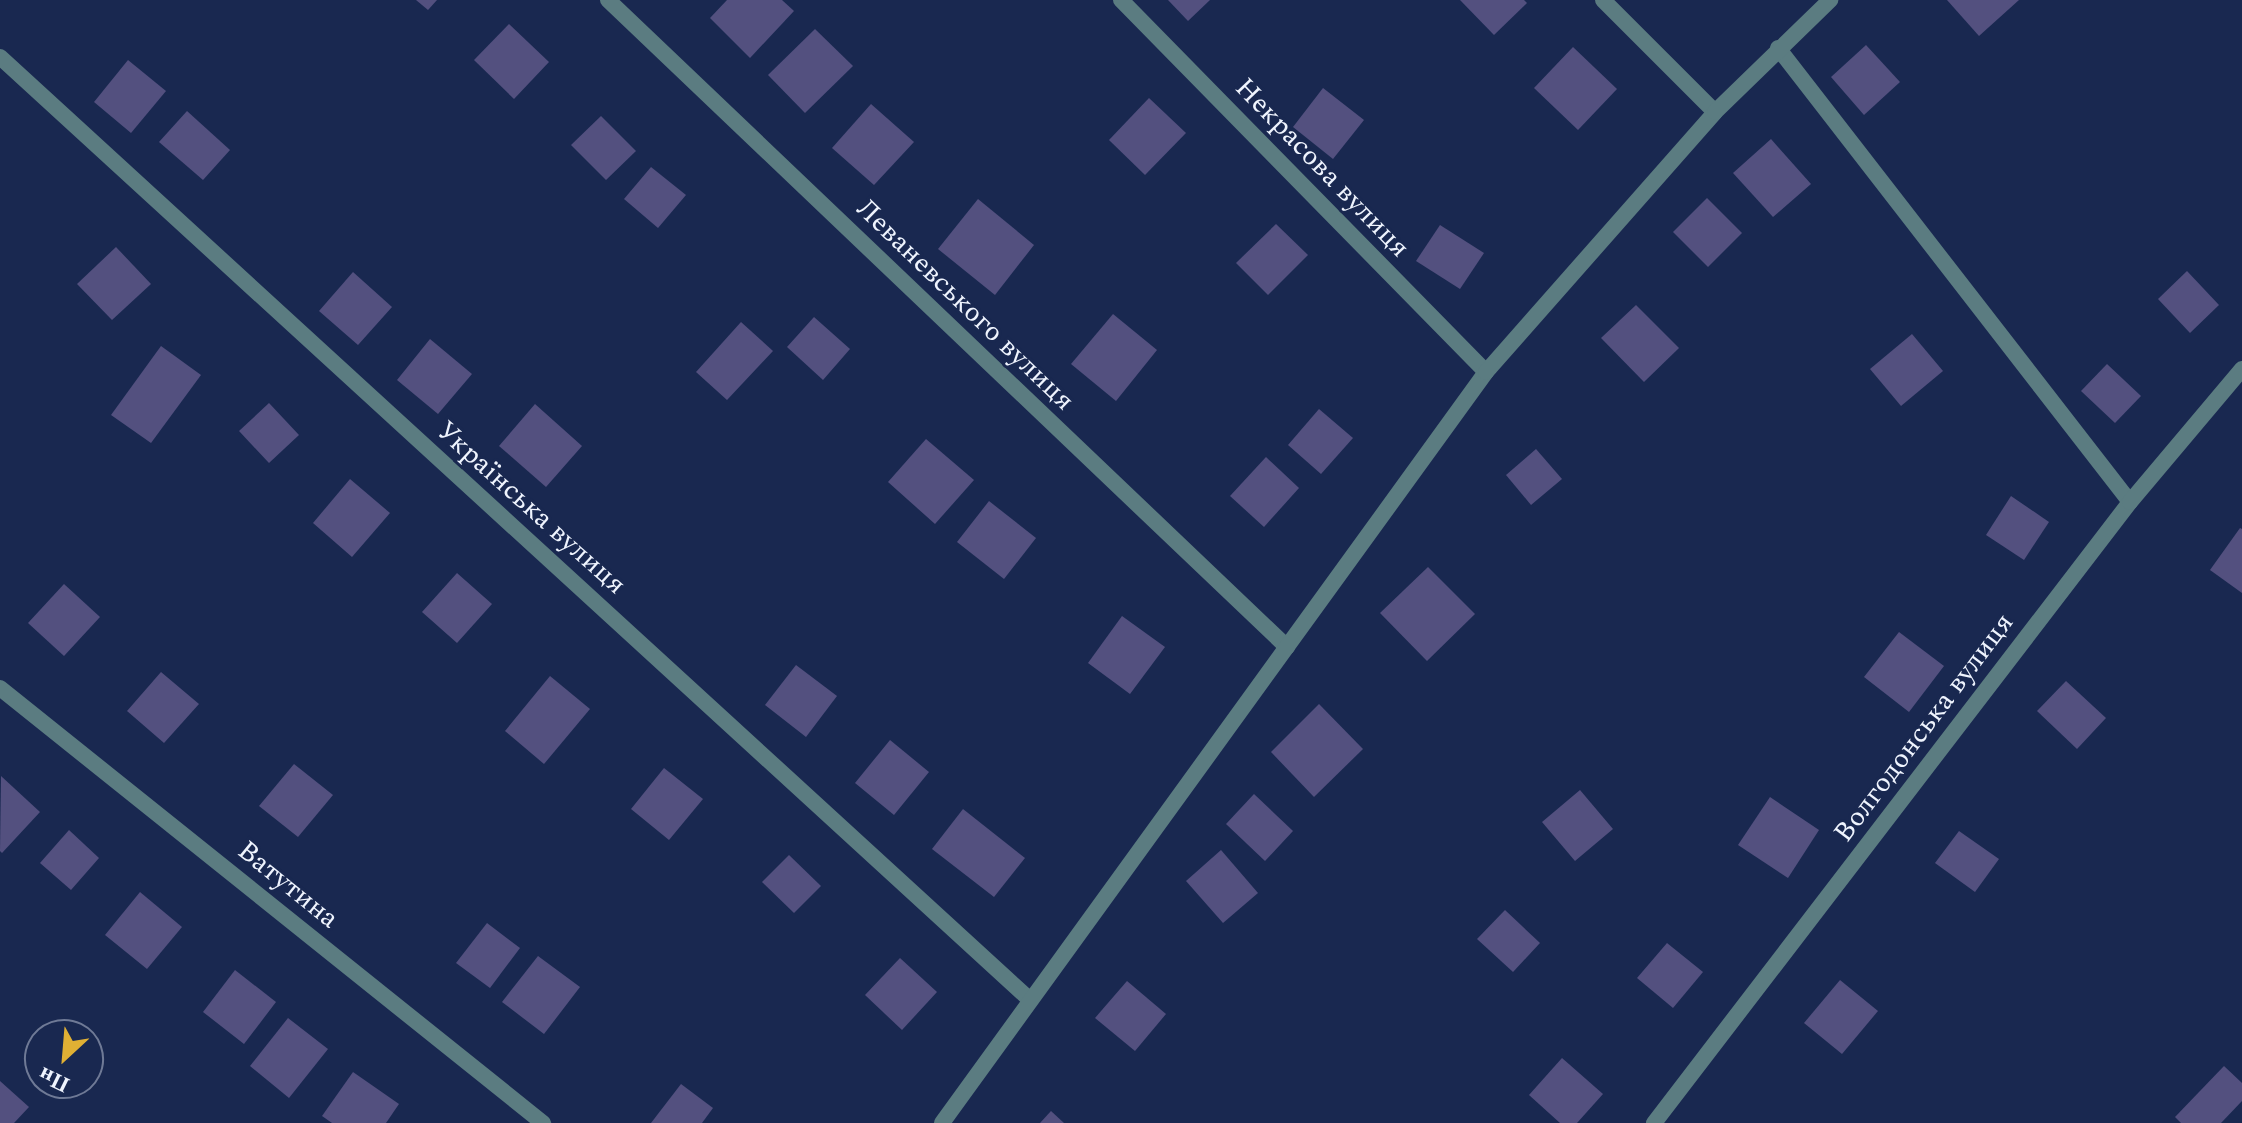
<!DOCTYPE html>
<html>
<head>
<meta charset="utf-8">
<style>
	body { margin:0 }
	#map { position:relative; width:2242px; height:1123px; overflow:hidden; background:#192850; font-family:Spectral,serif }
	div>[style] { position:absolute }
	.building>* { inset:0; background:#53507f }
	.lane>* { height:16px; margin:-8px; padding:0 8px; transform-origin:8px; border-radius:8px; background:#5b7c81 }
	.street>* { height:16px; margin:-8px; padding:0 8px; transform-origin:8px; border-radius:8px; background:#5b7c81 }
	span { translate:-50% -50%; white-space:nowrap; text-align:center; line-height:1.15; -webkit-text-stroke:6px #192850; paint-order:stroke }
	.street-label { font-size:28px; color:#eff4fe }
	.north { position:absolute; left:24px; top:1019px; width:80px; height:80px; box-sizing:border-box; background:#192850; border:2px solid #6f7a96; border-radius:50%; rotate:206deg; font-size:22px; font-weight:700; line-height:32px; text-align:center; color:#eff4fe }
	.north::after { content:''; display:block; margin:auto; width:28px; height:36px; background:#e0b034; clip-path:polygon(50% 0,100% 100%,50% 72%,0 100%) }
</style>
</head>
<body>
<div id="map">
	<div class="building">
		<div style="clip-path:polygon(416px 0,437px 0,428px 10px)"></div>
		<div style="clip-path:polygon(727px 0,782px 0,794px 11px,750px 58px,710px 18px)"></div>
		<div style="clip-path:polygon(1168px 0,1210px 0,1188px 21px)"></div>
		<div style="clip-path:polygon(1460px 0,1524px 0,1527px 3px,1494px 35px)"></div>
		<div style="clip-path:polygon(1947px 0,2019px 0,1979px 36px)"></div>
		<div style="clip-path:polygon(509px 24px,549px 62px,514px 99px,474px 60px)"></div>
		<div style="clip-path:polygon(815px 29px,853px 66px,805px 113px,768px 75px)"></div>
		<div style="clip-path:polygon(1866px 45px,1900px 82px,1864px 115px,1831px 77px)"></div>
		<div style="clip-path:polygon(1573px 47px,1617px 89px,1578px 130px,1534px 88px)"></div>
		<div style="clip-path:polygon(128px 60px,166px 91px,131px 133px,94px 102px)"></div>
		<div style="clip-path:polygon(1323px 88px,1364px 120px,1333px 159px,1293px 127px)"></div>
		<div style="clip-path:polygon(1149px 98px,1186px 133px,1145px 175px,1109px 140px)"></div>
		<div style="clip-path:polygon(871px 104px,914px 142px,874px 185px,832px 148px)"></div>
		<div style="clip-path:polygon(187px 111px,230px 150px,203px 180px,159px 142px)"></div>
		<div style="clip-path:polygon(601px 116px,636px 151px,606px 180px,571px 145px)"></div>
		<div style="clip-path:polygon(1771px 139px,1811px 184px,1773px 217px,1733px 173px)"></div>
		<div style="clip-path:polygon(651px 167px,686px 195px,658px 228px,624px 199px)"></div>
		<div style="clip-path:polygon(1707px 198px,1742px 233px,1708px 267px,1673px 232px)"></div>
		<div style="clip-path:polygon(978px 199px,1034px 245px,995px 295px,938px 249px)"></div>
		<div style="clip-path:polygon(1276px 224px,1308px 255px,1268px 295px,1236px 263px)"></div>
		<div style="clip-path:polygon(1440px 225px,1484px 253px,1460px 289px,1416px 261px)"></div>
		<div style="clip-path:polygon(116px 247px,151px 284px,112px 320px,77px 284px)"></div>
		<div style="clip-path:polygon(2187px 271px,2219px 305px,2190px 333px,2158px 299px)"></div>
		<div style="clip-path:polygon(353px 272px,392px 307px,358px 345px,319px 311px)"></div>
		<div style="clip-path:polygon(1636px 305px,1679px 348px,1644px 382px,1601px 338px)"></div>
		<div style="clip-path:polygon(1113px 314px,1157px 350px,1116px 401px,1071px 364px)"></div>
		<div style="clip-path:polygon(814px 317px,850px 349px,823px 380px,787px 347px)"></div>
		<div style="clip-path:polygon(741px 322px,773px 351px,727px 400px,696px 372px)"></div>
		<div style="clip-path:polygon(1912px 334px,1943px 371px,1901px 406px,1870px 369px)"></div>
		<div style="clip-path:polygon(430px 339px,472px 374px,438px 414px,397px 380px)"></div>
		<div style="clip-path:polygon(161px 346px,201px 375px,151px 443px,111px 415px)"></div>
		<div style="clip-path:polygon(2107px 364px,2141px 396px,2115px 423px,2081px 391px)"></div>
		<div style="clip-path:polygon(269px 403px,299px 435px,269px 463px,239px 431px)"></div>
		<div style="clip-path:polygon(535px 404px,582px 446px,546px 487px,499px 446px)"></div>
		<div style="clip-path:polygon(1319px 409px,1353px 438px,1321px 474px,1288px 445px)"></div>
		<div style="clip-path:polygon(926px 439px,974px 480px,935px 524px,888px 482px)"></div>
		<div style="clip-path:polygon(1536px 449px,1562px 479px,1531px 505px,1506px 475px)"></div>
		<div style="clip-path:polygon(1266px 457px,1299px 488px,1264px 527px,1230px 496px)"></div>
		<div style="clip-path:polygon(350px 479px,390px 513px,352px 557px,313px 523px)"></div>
		<div style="clip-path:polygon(2011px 496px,2049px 522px,2024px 560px,1986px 535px)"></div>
		<div style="clip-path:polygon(989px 501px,1036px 538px,1004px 579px,957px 542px)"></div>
		<div style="clip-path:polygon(2240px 528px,2242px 529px,2242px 593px,2210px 570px)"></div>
		<div style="clip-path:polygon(1428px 567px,1475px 614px,1427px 661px,1380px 613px)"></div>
		<div style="clip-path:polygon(457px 573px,492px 604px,457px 643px,422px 612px)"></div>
		<div style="clip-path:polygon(64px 584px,100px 617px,64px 656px,28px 623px)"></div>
		<div style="clip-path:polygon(1122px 616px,1165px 647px,1130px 694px,1088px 663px)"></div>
		<div style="clip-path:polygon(1899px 632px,1944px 666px,1909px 712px,1864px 677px)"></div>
		<div style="clip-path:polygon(796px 665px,837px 696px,806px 737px,765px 705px)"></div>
		<div style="clip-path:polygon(161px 672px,199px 704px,164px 743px,127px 711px)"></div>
		<div style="clip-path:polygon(550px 676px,590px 709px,544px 764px,505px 731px)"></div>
		<div style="clip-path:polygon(2066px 681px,2106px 718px,2077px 749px,2037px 711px)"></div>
		<div style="clip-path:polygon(1319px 704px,1363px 749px,1314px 797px,1271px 752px)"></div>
		<div style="clip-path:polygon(890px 740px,929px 772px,894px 815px,855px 783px)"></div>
		<div style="clip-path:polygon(294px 764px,333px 795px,298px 837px,259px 806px)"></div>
		<div style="clip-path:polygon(664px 768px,703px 799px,669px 840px,631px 809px)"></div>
		<div style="clip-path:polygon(1px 776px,40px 812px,2px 853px,0 851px)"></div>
		<div style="clip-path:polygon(1580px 790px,1613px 829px,1575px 861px,1542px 822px)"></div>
		<div style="clip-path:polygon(1254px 794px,1293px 831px,1265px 861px,1226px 824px)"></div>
		<div style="clip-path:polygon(1770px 797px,1819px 830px,1788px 878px,1738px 845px)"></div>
		<div style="clip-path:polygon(963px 809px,1025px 858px,994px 897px,932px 849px)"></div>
		<div style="clip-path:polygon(69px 830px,99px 858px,71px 890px,40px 863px)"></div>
		<div style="clip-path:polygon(1959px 831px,1999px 859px,1975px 892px,1935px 863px)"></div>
		<div style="clip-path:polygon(1221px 850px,1258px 893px,1223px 923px,1186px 881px)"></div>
		<div style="clip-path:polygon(789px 855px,821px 886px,794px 913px,762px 882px)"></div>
		<div style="clip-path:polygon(140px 892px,182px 927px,147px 969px,105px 935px)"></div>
		<div style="clip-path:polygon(1505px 910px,1540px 943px,1513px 972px,1477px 939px)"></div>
		<div style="clip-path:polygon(487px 923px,520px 948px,490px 988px,456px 963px)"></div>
		<div style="clip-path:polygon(1667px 943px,1703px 972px,1673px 1008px,1637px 978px)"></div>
		<div style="clip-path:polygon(538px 956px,580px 987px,544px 1034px,502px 1002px)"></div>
		<div style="clip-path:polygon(900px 958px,937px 992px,902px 1030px,865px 995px)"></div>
		<div style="clip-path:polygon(235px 970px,276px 1002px,244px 1044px,203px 1012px)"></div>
		<div style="clip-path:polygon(1840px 980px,1878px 1011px,1842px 1054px,1804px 1023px)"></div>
		<div style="clip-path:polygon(1127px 981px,1166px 1014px,1135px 1051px,1095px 1018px)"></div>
		<div style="clip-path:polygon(288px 1018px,328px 1049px,289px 1098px,250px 1066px)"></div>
		<div style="clip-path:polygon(1562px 1058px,1603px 1094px,1577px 1123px,1560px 1123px,1529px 1095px)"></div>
		<div style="clip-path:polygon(2224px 1066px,2242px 1083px,2242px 1101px,2221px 1123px,2181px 1123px,2175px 1117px)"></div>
		<div style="clip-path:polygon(353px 1072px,399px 1104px,386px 1123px,332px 1123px,322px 1116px)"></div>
		<div style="clip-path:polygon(0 1081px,29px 1107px,14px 1123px,0 1123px)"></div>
		<div style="clip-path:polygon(681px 1084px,713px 1108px,702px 1123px,651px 1123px)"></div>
		<div style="clip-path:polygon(1051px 1111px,1064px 1123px,1040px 1123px)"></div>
	</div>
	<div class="lane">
		<div style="left:1778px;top:48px;width:574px;rotate:52.21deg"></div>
	</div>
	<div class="street">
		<div style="left:608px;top:0;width:938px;rotate:43.62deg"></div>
		<div style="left:1121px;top:0;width:521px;rotate:45.54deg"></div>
		<div style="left:1603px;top:0;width:158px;rotate:45deg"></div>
		<div style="left:0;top:57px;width:1394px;rotate:42.47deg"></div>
		<div style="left:0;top:688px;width:696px;rotate:38.7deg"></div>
		<div style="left:942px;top:1123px;width:927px;rotate:-54.08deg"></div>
		<div style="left:1486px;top:372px;width:346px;rotate:-48.6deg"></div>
		<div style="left:1715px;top:112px;width:161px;rotate:-44.2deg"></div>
		<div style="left:1654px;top:1123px;width:782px;rotate:-52.53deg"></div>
		<div style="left:2130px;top:502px;width:174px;rotate:-49.9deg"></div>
	</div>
	<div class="street-label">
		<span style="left:1322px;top:168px;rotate:46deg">Некрасова вулиця</span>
		<span style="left:965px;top:305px;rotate:44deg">Леваневського вулиця</span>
		<span style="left:531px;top:508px;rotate:42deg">Українська вулиця</span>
		<span style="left:1924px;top:728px;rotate:-53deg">Волгодонська вулиця</span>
		<span style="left:288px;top:885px;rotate:39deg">Ватутина</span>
	</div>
	<div class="north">Пн</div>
</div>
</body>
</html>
